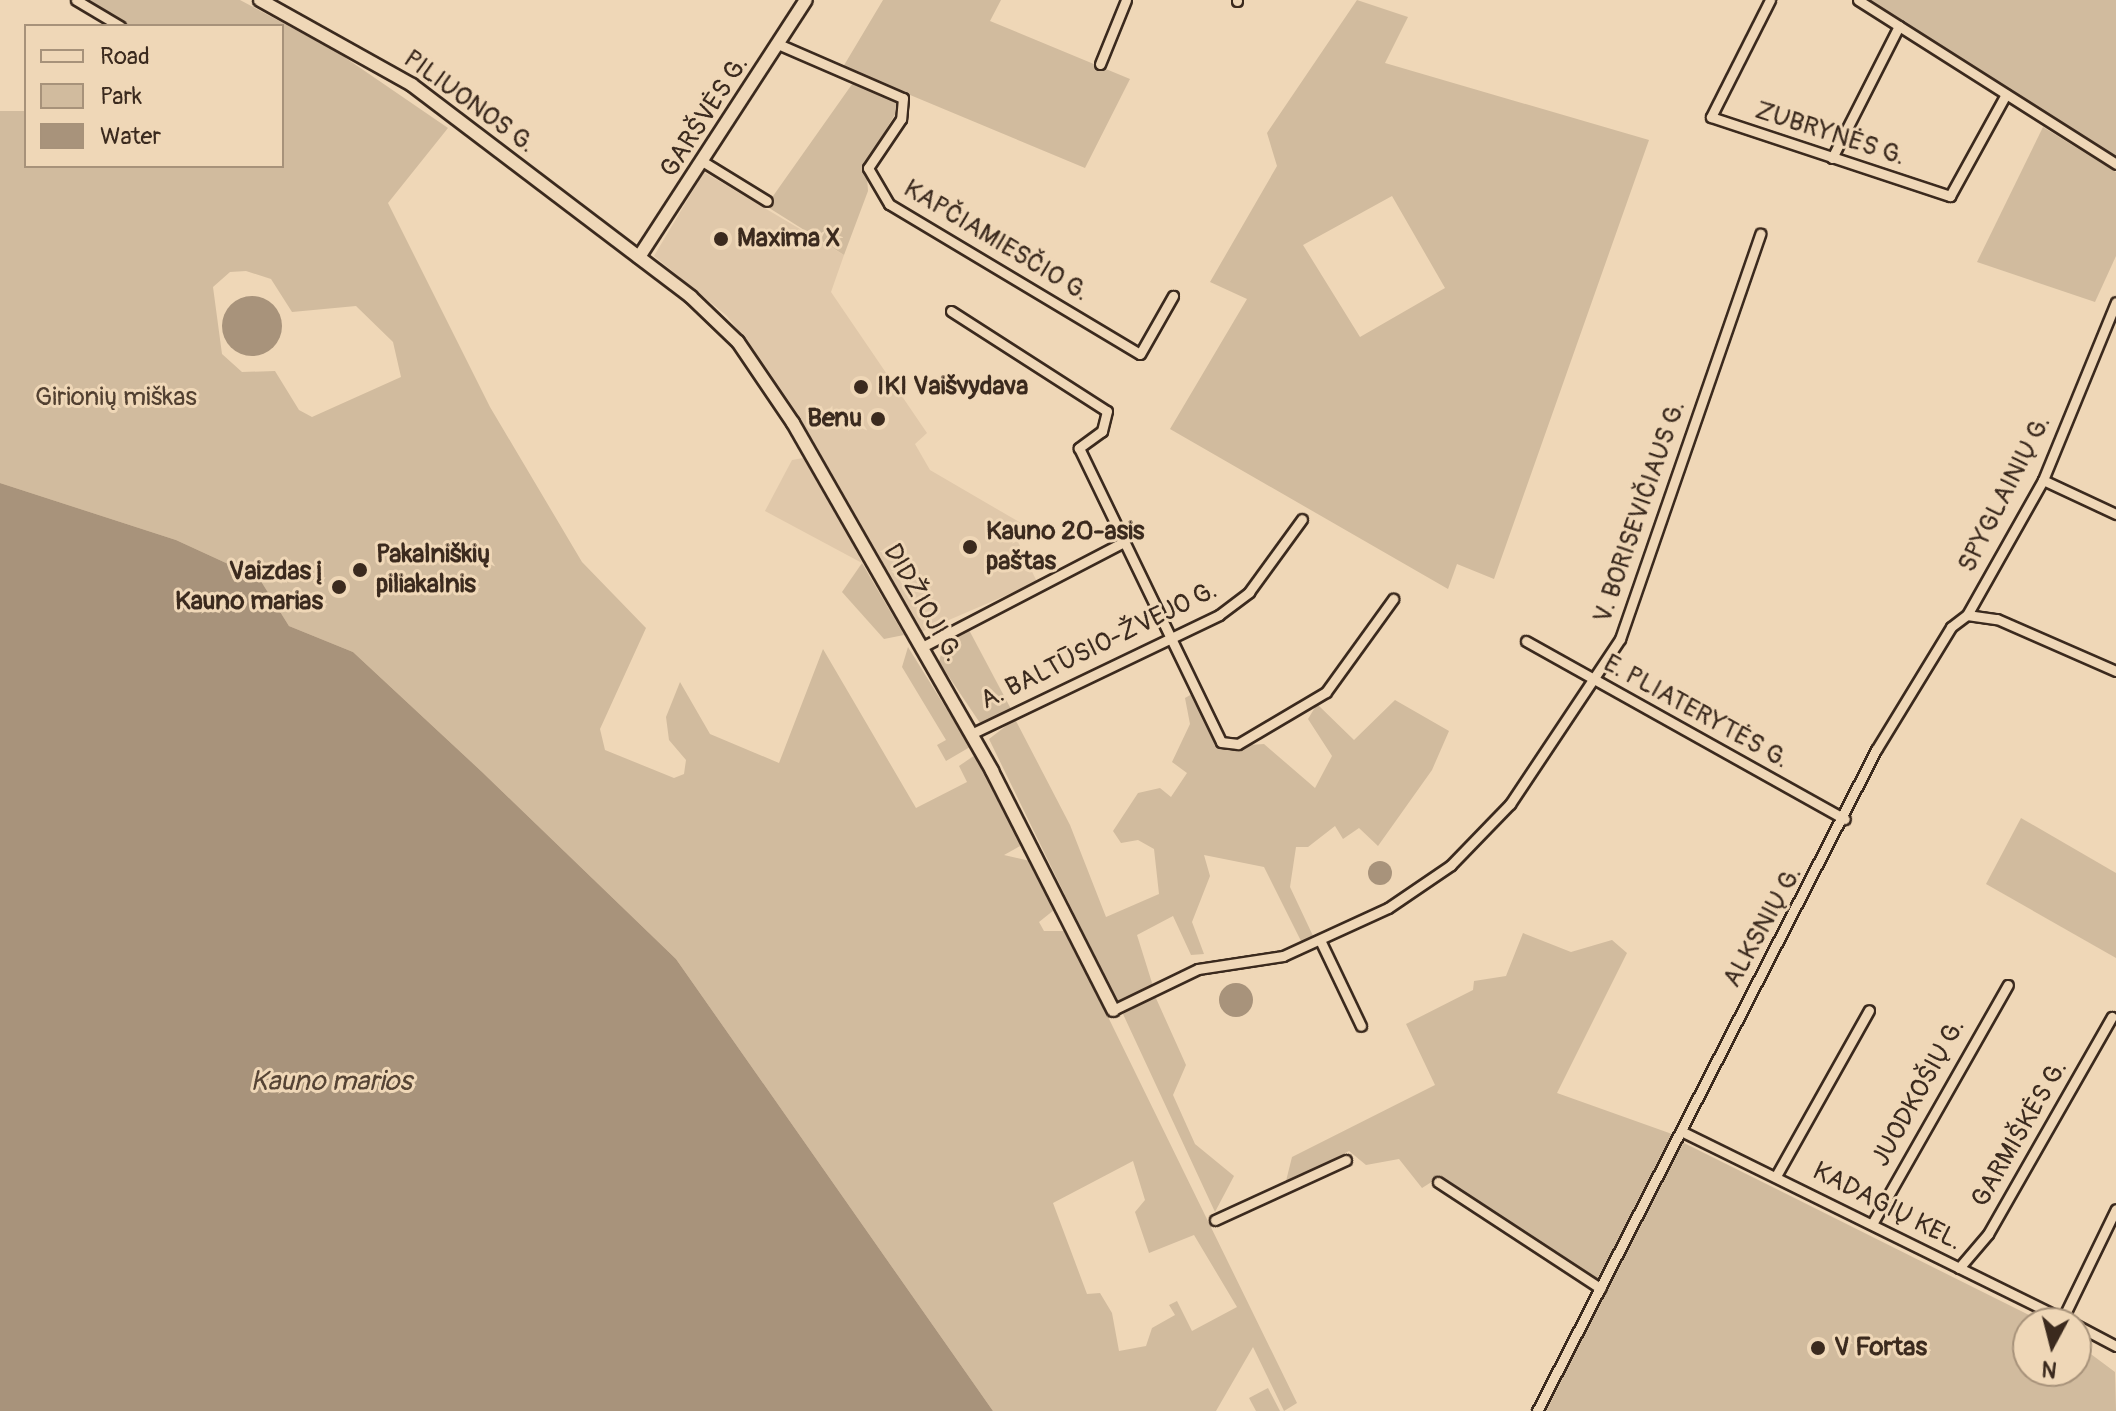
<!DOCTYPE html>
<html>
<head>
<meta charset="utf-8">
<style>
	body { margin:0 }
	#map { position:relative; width:2116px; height:1411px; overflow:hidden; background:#efd7b7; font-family:Pangolin,sans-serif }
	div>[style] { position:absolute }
	.built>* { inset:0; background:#e0c8aa }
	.green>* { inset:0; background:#d1bb9e }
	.water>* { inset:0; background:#a8937b }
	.round { border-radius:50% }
	.roads { filter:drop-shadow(2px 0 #3b2a1e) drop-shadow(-2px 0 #3b2a1e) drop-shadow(0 2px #3b2a1e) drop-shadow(0 -2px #3b2a1e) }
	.street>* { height:9px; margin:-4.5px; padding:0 4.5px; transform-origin:4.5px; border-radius:4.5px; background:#efd7b7 }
	.secondary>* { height:12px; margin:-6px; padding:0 6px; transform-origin:6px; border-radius:6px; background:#efd7b7 }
	.dots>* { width:22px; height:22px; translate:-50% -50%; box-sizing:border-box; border:4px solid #efd7b7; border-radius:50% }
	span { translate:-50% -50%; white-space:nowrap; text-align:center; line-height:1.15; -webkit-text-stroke:6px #efd7b7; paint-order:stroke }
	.street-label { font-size:26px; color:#3b2a1e }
	.poi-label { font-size:26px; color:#3b2a1e; font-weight:700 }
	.left { translate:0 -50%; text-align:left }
	.right { translate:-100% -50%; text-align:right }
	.park-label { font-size:26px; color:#524031 }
	.water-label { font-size:28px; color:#564435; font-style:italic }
	.legend { position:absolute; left:24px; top:24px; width:260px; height:144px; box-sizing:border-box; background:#efd7b7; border:2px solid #a7927a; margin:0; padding:10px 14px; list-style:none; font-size:24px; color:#3b2a1e }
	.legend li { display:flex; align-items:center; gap:16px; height:40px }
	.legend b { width:40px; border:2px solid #a7927a }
	.north { position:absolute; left:2012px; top:1307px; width:80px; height:80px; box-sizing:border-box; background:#efd7b7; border:2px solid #a7927a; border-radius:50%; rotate:187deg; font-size:22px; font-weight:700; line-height:32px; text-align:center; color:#3b2a1e }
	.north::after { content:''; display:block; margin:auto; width:28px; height:36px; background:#3b2a1e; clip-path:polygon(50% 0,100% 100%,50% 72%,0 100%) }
</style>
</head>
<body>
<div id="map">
	<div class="built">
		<div style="clip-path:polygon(704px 172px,844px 255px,831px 292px,927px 433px,915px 444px,930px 470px,1026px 526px,1018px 542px,1037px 582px,921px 632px,754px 350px,727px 316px,654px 256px)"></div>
		<div style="clip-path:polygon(803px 458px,835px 509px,862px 563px,765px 511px,792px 460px)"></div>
	</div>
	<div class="green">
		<div style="clip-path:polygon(evenodd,82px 0,240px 0,337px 52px,448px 128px,388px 203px,490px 407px,582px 562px,646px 628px,600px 729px,605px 750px,674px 778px,684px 774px,686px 760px,669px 740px,666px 717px,680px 682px,710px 734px,779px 763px,823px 649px,916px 808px,967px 782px,959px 766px,975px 755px,1022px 845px,1004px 855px,1030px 861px,1054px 910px,1039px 922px,1044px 931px,1066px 931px,1297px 1403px,1284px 1411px,1253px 1347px,1216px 1411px,993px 1411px,676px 959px,481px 771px,353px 652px,289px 626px,259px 578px,176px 540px,0 483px,0 111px,26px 111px,26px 166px,282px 166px,282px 26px,126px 26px,82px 0,246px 271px,271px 279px,292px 312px,356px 306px,393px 342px,401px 377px,312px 417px,299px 410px,275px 371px,242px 372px,222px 354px,213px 287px,230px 272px,246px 271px,82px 0,1133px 1161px,1145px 1200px,1135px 1212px,1149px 1253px,1194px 1235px,1237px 1307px,1192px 1331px,1177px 1301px,1169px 1305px,1175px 1315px,1152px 1328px,1146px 1346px,1119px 1351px,1112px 1313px,1100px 1293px,1087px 1294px,1053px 1203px,1133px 1161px)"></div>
		<div style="clip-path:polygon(883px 0,1001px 0,990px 21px,1130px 79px,1085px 168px,843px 67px)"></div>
		<div style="clip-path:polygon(evenodd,1357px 0,1408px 17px,1385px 63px,1649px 140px,1494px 579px,1457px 564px,1448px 589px,1170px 429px,1247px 299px,1210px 282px,1277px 166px,1267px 133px,1357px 0,1392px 196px,1445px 288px,1360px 337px,1303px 245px,1392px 196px)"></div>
		<div style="clip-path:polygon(1865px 0,2116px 0,2116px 157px,2049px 115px)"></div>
		<div style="clip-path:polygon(855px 80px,895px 95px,900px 106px,866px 163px,868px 191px,844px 255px,766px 206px)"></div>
		<div style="clip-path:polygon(2043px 127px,2116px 172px,2116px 256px,2095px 302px,1977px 262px)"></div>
		<div style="clip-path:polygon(862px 563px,904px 635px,884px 639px,842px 592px)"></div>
		<div style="clip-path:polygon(969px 630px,1011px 709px,980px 723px,939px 662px,943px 646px)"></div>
		<div style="clip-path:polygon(908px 647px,970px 747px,946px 761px,937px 745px,946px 740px,902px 667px)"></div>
		<div style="clip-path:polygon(1192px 694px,1220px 747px,1264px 744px,1315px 788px,1332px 756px,1308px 719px,1317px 704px,1354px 740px,1395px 700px,1449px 731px,1432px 770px,1378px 846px,1359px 828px,1343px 839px,1335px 826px,1308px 847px,1296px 847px,1290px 887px,1314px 938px,1302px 943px,1264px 867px,1204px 855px,1210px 876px,1192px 922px,1204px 954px,1191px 955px,1173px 916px,1137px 935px,1153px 986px,1117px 1002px,989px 739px,1015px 719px,1070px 825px,1106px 917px,1159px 894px,1154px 849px,1138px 840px,1121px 843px,1113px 831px,1138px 793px,1160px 788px,1171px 797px,1187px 773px,1172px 762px,1190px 724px,1185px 698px)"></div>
		<div style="clip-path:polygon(2021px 818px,2116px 873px,2116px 958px,1986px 884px)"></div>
		<div style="clip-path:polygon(1523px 933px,1571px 952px,1612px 940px,1627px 953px,1557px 1093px,1672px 1134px,1597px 1281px,1441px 1176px,1422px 1188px,1399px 1159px,1366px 1165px,1349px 1151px,1285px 1185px,1292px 1157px,1435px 1085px,1406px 1024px,1473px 990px,1474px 981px,1506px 976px)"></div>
		<div style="clip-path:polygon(1155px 996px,1186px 1065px,1173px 1095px,1195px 1144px,1234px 1176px,1215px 1212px,1123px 1014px)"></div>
		<div style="clip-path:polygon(1680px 1141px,2045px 1323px,2028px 1323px,2028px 1371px,2076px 1371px,2076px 1343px,2115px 1372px,2116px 1411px,1546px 1411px)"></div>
		<div style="clip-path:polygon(1268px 1388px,1280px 1411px,1256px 1411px,1249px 1398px)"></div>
	</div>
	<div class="water">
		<div class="round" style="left:222px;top:296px;width:60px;height:60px"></div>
		<div style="clip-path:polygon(0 483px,176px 540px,259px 578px,289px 626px,353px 652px,481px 771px,676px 959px,993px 1411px,0 1411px)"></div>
		<div class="round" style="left:1368px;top:861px;width:24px;height:24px"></div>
		<div class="round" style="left:1219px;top:983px;width:34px;height:34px"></div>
	</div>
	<div class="roads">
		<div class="street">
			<div style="left:76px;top:0;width:51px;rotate:30.6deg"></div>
			<div style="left:1770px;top:0;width:131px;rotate:116.8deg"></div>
			<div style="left:1711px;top:117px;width:252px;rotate:18.3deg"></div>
			<div style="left:1950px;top:196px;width:116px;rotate:-61.2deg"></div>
			<div style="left:1858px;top:0;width:306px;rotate:32.4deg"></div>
			<div style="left:1237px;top:1px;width:1px;rotate:-90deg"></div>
			<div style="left:778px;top:44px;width:136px;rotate:23.4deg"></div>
			<div style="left:903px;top:98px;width:21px;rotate:95deg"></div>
			<div style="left:901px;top:119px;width:59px;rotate:124deg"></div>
			<div style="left:868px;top:168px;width:42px;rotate:59.7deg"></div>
			<div style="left:889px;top:204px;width:292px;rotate:30.9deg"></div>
			<div style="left:1140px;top:354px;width:67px;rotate:-60.4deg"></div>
			<div style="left:1100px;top:64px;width:69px;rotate:-67.9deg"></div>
			<div style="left:1832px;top:158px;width:148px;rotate:-63.1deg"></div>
			<div style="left:702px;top:161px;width:76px;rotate:31.6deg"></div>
			<div style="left:951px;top:311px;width:185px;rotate:32.7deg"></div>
			<div style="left:1107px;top:411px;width:21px;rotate:104deg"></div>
			<div style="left:1102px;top:431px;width:29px;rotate:144deg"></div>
			<div style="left:1079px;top:448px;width:326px;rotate:64.2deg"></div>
			<div style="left:1221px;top:742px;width:17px;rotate:7deg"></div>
			<div style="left:1238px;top:744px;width:102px;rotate:-30.6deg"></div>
			<div style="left:1326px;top:692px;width:115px;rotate:-54.2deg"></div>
			<div style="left:2043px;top:480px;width:81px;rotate:25deg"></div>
			<div style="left:1967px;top:615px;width:155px;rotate:-60.6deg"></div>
			<div style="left:2043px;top:480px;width:192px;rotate:-67.7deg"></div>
			<div style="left:1526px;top:641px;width:365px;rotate:29.2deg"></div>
			<div style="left:922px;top:647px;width:228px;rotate:-27.5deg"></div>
			<div style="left:971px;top:734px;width:275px;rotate:-25.6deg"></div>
			<div style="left:1219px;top:615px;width:38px;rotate:-37deg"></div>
			<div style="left:1249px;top:592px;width:90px;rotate:-54deg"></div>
			<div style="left:1320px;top:940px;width:95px;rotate:64.5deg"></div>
			<div style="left:1113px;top:1010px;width:94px;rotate:-25.8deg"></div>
			<div style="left:1198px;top:969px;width:86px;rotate:-8.7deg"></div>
			<div style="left:1283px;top:956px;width:115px;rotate:-24.6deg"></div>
			<div style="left:1388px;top:908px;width:76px;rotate:-34.3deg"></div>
			<div style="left:1451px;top:865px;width:85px;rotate:-46deg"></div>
			<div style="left:1510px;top:804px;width:198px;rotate:-56.3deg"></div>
			<div style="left:1620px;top:639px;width:429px;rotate:-70.9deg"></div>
			<div style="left:1681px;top:1131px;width:436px;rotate:26.2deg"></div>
			<div style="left:1776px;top:1176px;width:190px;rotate:-60.7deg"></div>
			<div style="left:1438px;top:1182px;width:194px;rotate:33.2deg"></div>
			<div style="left:1215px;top:1220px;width:144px;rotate:-24.6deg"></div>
			<div style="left:1872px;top:1224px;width:275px;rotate:-60.4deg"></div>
			<div style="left:1959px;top:1268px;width:45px;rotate:-49.5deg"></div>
			<div style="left:1988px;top:1234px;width:250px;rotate:-60.3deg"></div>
			<div style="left:2063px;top:1318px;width:121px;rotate:-64.1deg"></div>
			<div style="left:2076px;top:1325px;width:45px;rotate:27.7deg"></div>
			<div style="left:1537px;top:1411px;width:743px;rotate:-62.85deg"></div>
			<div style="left:1876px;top:750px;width:144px;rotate:-58.6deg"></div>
			<div style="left:1951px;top:627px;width:20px;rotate:-37deg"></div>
			<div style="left:1967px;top:615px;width:30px;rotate:8deg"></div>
			<div style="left:1997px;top:619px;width:130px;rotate:23.6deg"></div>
		</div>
		<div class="secondary">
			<div style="left:260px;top:0;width:174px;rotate:29.2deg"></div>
			<div style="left:412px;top:85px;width:350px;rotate:37.2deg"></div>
			<div style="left:691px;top:297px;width:65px;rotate:43.8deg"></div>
			<div style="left:738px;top:342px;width:98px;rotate:55.8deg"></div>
			<div style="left:793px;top:423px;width:401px;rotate:60.2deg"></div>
			<div style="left:992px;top:771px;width:268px;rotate:63.1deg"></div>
			<div style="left:639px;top:257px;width:306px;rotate:-57deg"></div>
		</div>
	</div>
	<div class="dots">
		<div style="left:721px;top:239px;background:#3b2a1e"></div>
		<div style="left:861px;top:387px;background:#3b2a1e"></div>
		<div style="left:878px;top:419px;background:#3b2a1e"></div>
		<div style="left:970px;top:547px;background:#3b2a1e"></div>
		<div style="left:360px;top:570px;background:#3b2a1e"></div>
		<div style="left:339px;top:587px;background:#3b2a1e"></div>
		<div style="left:1818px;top:1348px;background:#3b2a1e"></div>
	</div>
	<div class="street-label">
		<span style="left:469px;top:102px;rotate:36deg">PILIUONOS G.</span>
		<span style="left:705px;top:117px;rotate:-57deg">GARŠVĖS G.</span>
		<span style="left:1830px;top:134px;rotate:18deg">ZUBRYNĖS G.</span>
		<span style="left:996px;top:241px;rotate:31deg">KAPČIAMIESČIO G.</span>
		<span style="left:2005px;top:494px;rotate:-63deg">SPYGLAINIŲ G.</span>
		<span style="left:1640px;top:512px;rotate:-71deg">V. BORISEVIČIAUS G.</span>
		<span style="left:922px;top:603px;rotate:60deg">DIDŽIOJI G.</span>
		<span style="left:1099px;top:646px;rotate:-26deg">A. BALTŪSIO-ŽVEJO G.</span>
		<span style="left:1696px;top:712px;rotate:29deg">E. PLIATERYTĖS G.</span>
		<span style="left:1763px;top:927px;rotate:-61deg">ALKSNIŲ G.</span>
		<span style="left:1919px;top:1093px;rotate:-61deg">JUODKOŠIŲ G.</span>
		<span style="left:2020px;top:1134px;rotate:-60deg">GARMIŠKĖS G.</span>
		<span style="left:1887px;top:1207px;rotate:27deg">KADAGIŲ KEL.</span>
	</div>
	<div class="poi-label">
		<span class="left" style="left:737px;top:239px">Maxima X</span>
		<span class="left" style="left:877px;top:387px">IKI Vaišvydava</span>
		<span class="right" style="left:862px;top:419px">Benu</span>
		<span class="left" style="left:986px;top:547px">Kauno 20-asis<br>paštas</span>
		<span class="left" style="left:376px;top:570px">Pakalniškių<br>piliakalnis</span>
		<span class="right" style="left:323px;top:587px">Vaizdas į<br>Kauno marias</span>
		<span class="left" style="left:1834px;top:1348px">V Fortas</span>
	</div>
	<div class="park-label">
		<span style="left:116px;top:398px">Girionių miškas</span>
	</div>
	<div class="water-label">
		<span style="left:331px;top:1082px">Kauno marios</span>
	</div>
	<ul class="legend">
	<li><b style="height:10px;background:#efd7b7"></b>Road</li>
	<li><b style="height:22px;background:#d1bb9e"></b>Park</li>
	<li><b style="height:22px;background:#a8937b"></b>Water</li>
	</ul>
	<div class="north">N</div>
</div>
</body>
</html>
